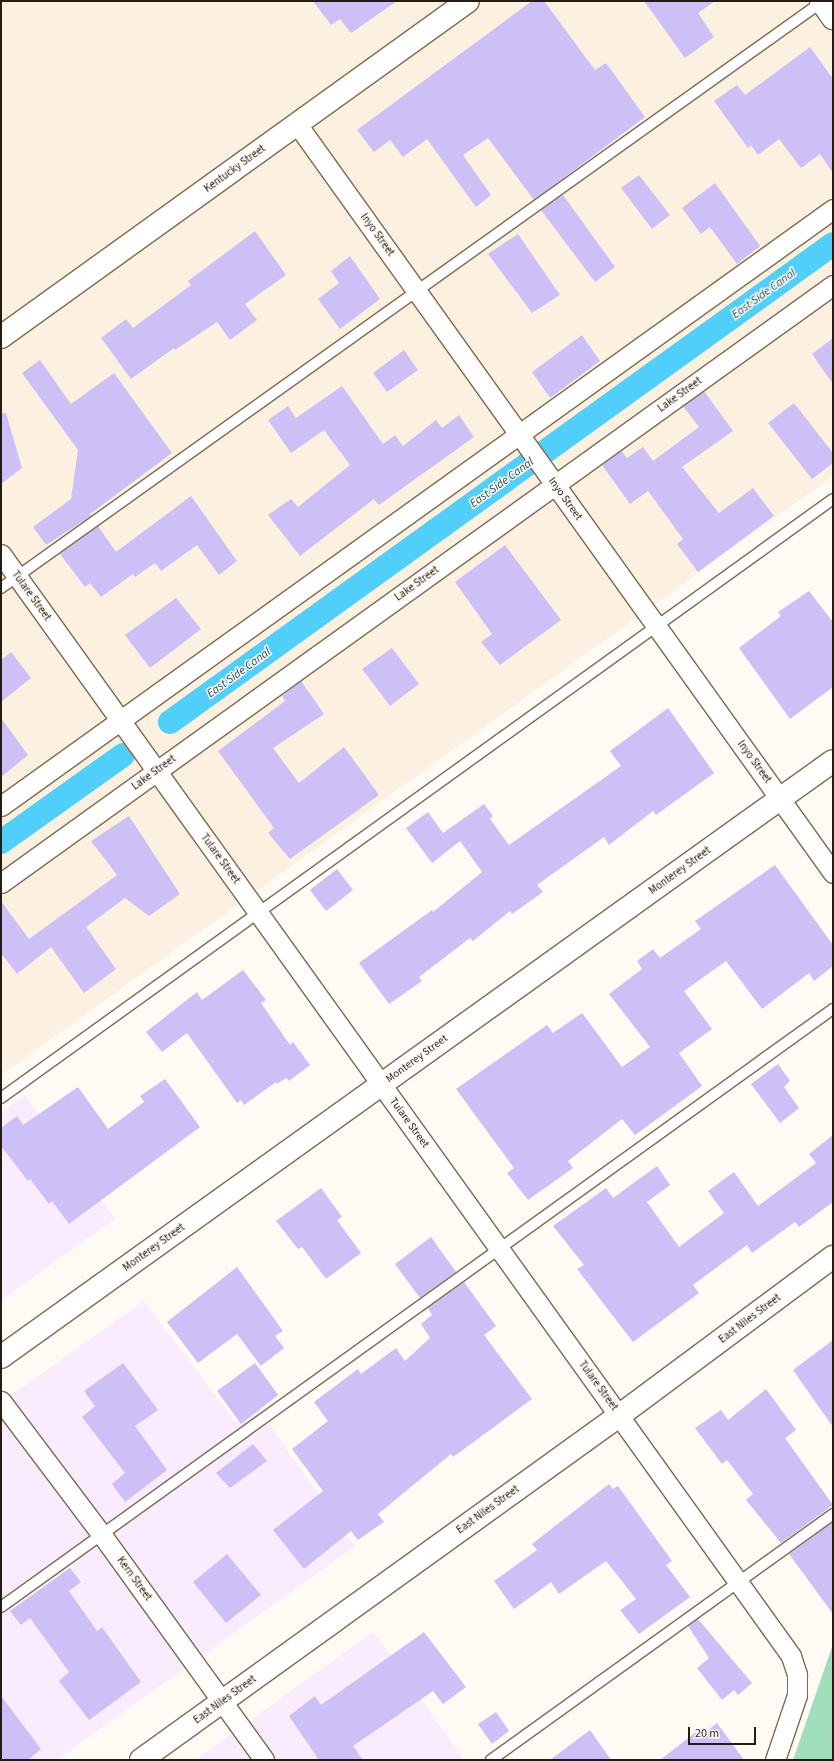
<!DOCTYPE html>
<html>
<head>
<meta charset="utf-8">
<style>
	body { margin:0 }
	#map { position:relative; width:834px; height:1761px; overflow:hidden; background:#fffaf4; font-family:"Source Sans 3",sans-serif }
	div>[style] { position:absolute }
	.commercial>* { inset:0; background:#faebfe }
	.built>* { inset:0; background:#fcf0e1 }
	.green>* { inset:0; background:#9fdfbb }
	.canal>* { height:24px; margin:-12px; padding:0 12px; transform-origin:12px; border-radius:12px; background:#50cffa }
	.building>* { inset:0; background:#ccc0f6 }
	.roads { filter:drop-shadow(1px 0 #7f6a4e) drop-shadow(-1px 0 #7f6a4e) drop-shadow(0 1px #7f6a4e) drop-shadow(0 -1px #7f6a4e) }
	.lane>* { height:10px; margin:-5px; padding:0 5px; transform-origin:5px; border-radius:5px; background:#fff }
	.street>* { height:19px; margin:-9.5px; padding:0 9.5px; transform-origin:9.5px; border-radius:9.5px; background:#fff }
	.secondary>* { height:22px; margin:-11px; padding:0 11px; transform-origin:11px; border-radius:11px; background:#fff }
	span { translate:-50% -50%; white-space:nowrap; text-align:center; line-height:1.15; -webkit-text-stroke:3px #fffaf4; paint-order:stroke }
	.street-label { font-size:11px; color:#261d12 }
	.water-label { font-size:12px; color:#184d5f; font-style:italic }
	.frame { position:absolute; inset:0; border:2px solid #261d12; pointer-events:none }
	.scale { position:absolute; left:688px; top:1727px; width:68px; height:18px; box-sizing:border-box; border:2px solid #261d12; border-top:0; padding-left:5px; font-size:12px; line-height:14px; white-space:nowrap; color:#261d12; -webkit-text-stroke:3px #fffaf4; paint-order:stroke }
</style>
</head>
<body>
<div id="map">
	<div class="commercial">
		<div style="clip-path:polygon(25px 1095px,115px 1219px,1px 1300px,1px 1113px)"></div>
		<div style="clip-path:polygon(144px 1301px,236px 1423px,258px 1408px,355px 1546px,57px 1760px,1px 1760px,1px 1402px)"></div>
		<div style="clip-path:polygon(373px 1632px,463px 1758px,460px 1760px,195px 1760px)"></div>
	</div>
	<div class="built">
		<div style="clip-path:polygon(1px 1px,833px 1px,833px 476px,1px 1075px)"></div>
	</div>
	<div class="green">
		<div style="clip-path:polygon(833px 1645px,833px 1760px,793px 1760px,832px 1647px)"></div>
	</div>
	<div class="canal">
		<div style="left:170px;top:722px;width:817px;rotate:-35.79deg"></div>
		<div style="left:1px;top:842px;width:150px;rotate:-35.5deg"></div>
	</div>
	<div class="building">
		<div style="clip-path:polygon(313px 1px,397px 1px,351px 33px,340px 19px,331px 25px)"></div>
		<div style="clip-path:polygon(532px 1px,544px 1px,595px 70px,606px 63px,645px 117px,534px 200px,488px 138px,463px 155px,491px 195px,476px 207px,427px 139px,403px 157px,390px 140px,374px 152px,357px 130px)"></div>
		<div style="clip-path:polygon(644px 1px,715px 1px,698px 13px,714px 37px,685px 58px)"></div>
		<div style="clip-path:polygon(810px 47px,833px 79px,833px 173px,820px 154px,801px 168px,779px 139px,758px 155px,751px 145px,748px 148px,714px 101px,737px 85px,745px 95px)"></div>
		<div style="clip-path:polygon(639px 175px,670px 215px,652px 229px,621px 188px)"></div>
		<div style="clip-path:polygon(715px 183px,760px 246px,737px 264px,710px 227px,701px 234px,682px 208px)"></div>
		<div style="clip-path:polygon(563px 195px,615px 267px,595px 282px,541px 210px)"></div>
		<div style="clip-path:polygon(255px 231px,286px 275px,245px 304px,257px 320px,230px 340px,217px 322px,175px 350px,174px 348px,131px 379px,101px 338px,126px 319px,133px 328px,191px 285px,188px 281px)"></div>
		<div style="clip-path:polygon(518px 234px,560px 295px,532px 313px,488px 254px)"></div>
		<div style="clip-path:polygon(350px 256px,380px 299px,340px 329px,318px 299px,339px 283px,331px 271px)"></div>
		<div style="clip-path:polygon(582px 335px,600px 361px,550px 398px,532px 372px)"></div>
		<div style="clip-path:polygon(833px 338px,833px 384px,812px 354px)"></div>
		<div style="clip-path:polygon(404px 350px,418px 370px,387px 392px,373px 373px)"></div>
		<div style="clip-path:polygon(40px 360px,71px 404px,114px 373px,172px 453px,90px 514px,91px 516px,46px 545px,33px 527px,71px 499px,78px 450px,22px 373px)"></div>
		<div style="clip-path:polygon(342px 386px,383px 444px,395px 435px,403px 446px,436px 420px,442px 428px,459px 415px,474px 437px,379px 505px,374px 499px,300px 556px,268px 515px,291px 499px,298px 507px,350px 465px,324px 430px,291px 453px,268px 420px,288px 406px,296px 418px)"></div>
		<div style="clip-path:polygon(704px 391px,733px 431px,682px 467px,719px 513px,753px 488px,774px 516px,698px 572px,677px 544px,683px 539px,648px 491px,630px 504px,602px 465px,621px 451px,627px 458px,643px 447px,653px 461px,699px 427px,683px 406px)"></div>
		<div style="clip-path:polygon(794px 403px,833px 453px,833px 463px,812px 479px,768px 423px)"></div>
		<div style="clip-path:polygon(1px 413px,6px 413px,22px 468px,1px 484px)"></div>
		<div style="clip-path:polygon(191px 496px,237px 561px,219px 575px,197px 545px,161px 571px,155px 563px,135px 577px,133px 574px,101px 597px,90px 583px,85px 587px,60px 554px,98px 526px,116px 552px)"></div>
		<div style="clip-path:polygon(505px 545px,561px 620px,500px 665px,481px 642px,492px 634px,455px 582px)"></div>
		<div style="clip-path:polygon(809px 591px,833px 622px,833px 687px,790px 719px,739px 648px,781px 616px,778px 612px)"></div>
		<div style="clip-path:polygon(176px 598px,201px 629px,150px 668px,125px 635px)"></div>
		<div style="clip-path:polygon(392px 648px,419px 684px,390px 706px,362px 669px)"></div>
		<div style="clip-path:polygon(11px 652px,31px 678px,1px 702px,1px 660px)"></div>
		<div style="clip-path:polygon(301px 681px,324px 714px,273px 748px,299px 783px,344px 747px,379px 795px,290px 859px,268px 833px,274px 828px,218px 751px,285px 701px,282px 696px)"></div>
		<div style="clip-path:polygon(668px 708px,714px 773px,656px 815px,653px 811px,609px 845px,604px 837px,537px 885px,543px 892px,512px 914px,510px 911px,473px 941px,470px 938px,419px 977px,422px 981px,389px 1004px,359px 963px,432px 910px,433px 912px,482px 872px,460px 841px,432px 863px,406px 828px,428px 812px,443px 833px,484px 804px,493px 816px,490px 819px,509px 845px,621px 766px,610px 751px)"></div>
		<div style="clip-path:polygon(1px 718px,28px 755px,1px 777px)"></div>
		<div style="clip-path:polygon(129px 816px,180px 894px,149px 916px,125px 898px,86px 927px,116px 969px,84px 993px,51px 947px,17px 974px,1px 953px,1px 901px,29px 939px,117px 875px,91px 841px)"></div>
		<div style="clip-path:polygon(775px 865px,833px 945px,833px 966px,814px 981px,809px 973px,762px 1009px,726px 961px,684px 991px,712px 1029px,679px 1053px,702px 1086px,635px 1135px,622px 1119px,568px 1161px,573px 1168px,528px 1200px,507px 1173px,514px 1168px,456px 1089px,547px 1025px,553px 1033px,582px 1013px,622px 1067px,650px 1047px,609px 994px,642px 969px,637px 961px,653px 949px,660px 958px,701px 929px,695px 921px)"></div>
		<div style="clip-path:polygon(337px 869px,353px 890px,326px 911px,310px 890px)"></div>
		<div style="clip-path:polygon(243px 970px,266px 1000px,261px 1003px,290px 1045px,293px 1042px,310px 1065px,289px 1081px,286px 1078px,277px 1084px,276px 1082px,244px 1105px,241px 1100px,237px 1103px,187px 1033px,162px 1052px,146px 1032px,197px 992px,202px 1000px)"></div>
		<div style="clip-path:polygon(778px 1064px,790px 1081px,784px 1087px,799px 1108px,780px 1123px,751px 1084px)"></div>
		<div style="clip-path:polygon(165px 1079px,200px 1127px,69px 1224px,52px 1201px,49px 1204px,30px 1179px,28px 1181px,1px 1146px,1px 1128px,17px 1116px,23px 1125px,78px 1087px,108px 1129px,144px 1102px,140px 1096px)"></div>
		<div style="clip-path:polygon(833px 1135px,833px 1202px,799px 1227px,795px 1222px,752px 1253px,747px 1245px,693px 1285px,699px 1293px,633px 1342px,577px 1269px,584px 1265px,553px 1226px,606px 1188px,613px 1198px,657px 1166px,670px 1185px,647px 1202px,679px 1247px,724px 1213px,708px 1191px,734px 1172px,758px 1206px,816px 1163px,809px 1154px)"></div>
		<div style="clip-path:polygon(321px 1188px,342px 1217px,337px 1220px,361px 1253px,326px 1279px,302px 1247px,298px 1249px,276px 1221px)"></div>
		<div style="clip-path:polygon(431px 1237px,456px 1272px,420px 1298px,395px 1264px)"></div>
		<div style="clip-path:polygon(237px 1267px,283px 1331px,275px 1336px,284px 1348px,261px 1366px,237px 1334px,198px 1363px,167px 1322px)"></div>
		<div style="clip-path:polygon(464px 1282px,496px 1326px,484px 1335px,532px 1399px,453px 1457px,451px 1454px,378px 1514px,384px 1522px,358px 1540px,351px 1531px,304px 1569px,273px 1530px,323px 1491px,292px 1449px,328px 1421px,314px 1402px,358px 1369px,361px 1374px,396px 1348px,405px 1361px,430px 1338px,421px 1324px,432px 1315px,428px 1308px)"></div>
		<div style="clip-path:polygon(833px 1340px,833px 1427px,793px 1370px)"></div>
		<div style="clip-path:polygon(123px 1363px,158px 1410px,135px 1426px,167px 1470px,125px 1502px,112px 1484px,125px 1473px,82px 1417px,95px 1406px,84px 1391px)"></div>
		<div style="clip-path:polygon(255px 1363px,278px 1395px,241px 1424px,217px 1391px)"></div>
		<div style="clip-path:polygon(766px 1389px,796px 1430px,785px 1438px,833px 1505px,781px 1543px,746px 1500px,753px 1494px,727px 1460px,722px 1464px,695px 1428px,721px 1410px,728px 1420px)"></div>
		<div style="clip-path:polygon(253px 1444px,267px 1461px,230px 1488px,216px 1473px)"></div>
		<div style="clip-path:polygon(609px 1484px,613px 1489px,618px 1486px,672px 1561px,666px 1565px,690px 1597px,639px 1634px,620px 1610px,636px 1599px,606px 1561px,559px 1594px,551px 1582px,514px 1609px,494px 1581px,537px 1550px,532px 1544px)"></div>
		<div style="clip-path:polygon(833px 1522px,833px 1614px,789px 1554px)"></div>
		<div style="clip-path:polygon(227px 1554px,261px 1595px,226px 1623px,193px 1582px)"></div>
		<div style="clip-path:polygon(70px 1568px,81px 1582px,69px 1591px,97px 1631px,102px 1627px,141px 1682px,89px 1720px,59px 1681px,69px 1672px,30px 1618px,21px 1625px,10px 1611px)"></div>
		<div style="clip-path:polygon(698px 1619px,752px 1683px,738px 1695px,734px 1690px,722px 1700px,697px 1668px,709px 1658px,688px 1626px)"></div>
		<div style="clip-path:polygon(424px 1632px,466px 1687px,443px 1704px,433px 1691px,353px 1746px,363px 1760px,319px 1760px,289px 1716px,315px 1696px,321px 1705px)"></div>
		<div style="clip-path:polygon(1px 1696px,41px 1749px,28px 1760px,1px 1760px)"></div>
		<div style="clip-path:polygon(496px 1712px,509px 1731px,492px 1744px,478px 1724px)"></div>
		<div style="clip-path:polygon(717px 1723px,744px 1760px,660px 1760px,696px 1732px,699px 1737px)"></div>
		<div style="clip-path:polygon(590px 1730px,611px 1760px,550px 1760px)"></div>
	</div>
	<div class="roads">
		<div class="lane">
			<div style="left:1px;top:588px;width:1010px;rotate:-35.53deg"></div>
			<div style="left:1px;top:1098px;width:1025px;rotate:-35.75deg"></div>
			<div style="left:1px;top:1607px;width:1025px;rotate:-35.71deg"></div>
			<div style="left:491px;top:1760px;width:421px;rotate:-35.7deg"></div>
		</div>
		<div class="street">
			<div style="left:297px;top:124px;width:921px;rotate:54.41deg"></div>
			<div style="left:1px;top:554px;width:1356px;rotate:54.36deg"></div>
			<div style="left:791px;top:1656px;width:20px;rotate:72deg"></div>
			<div style="left:797px;top:1675px;width:20px;rotate:90deg"></div>
			<div style="left:797px;top:1695px;width:69px;rotate:108.7deg"></div>
			<div style="left:1px;top:806px;width:1024px;rotate:-35.66deg"></div>
			<div style="left:1px;top:883px;width:1025px;rotate:-35.71deg"></div>
			<div style="left:1px;top:1401px;width:168px;rotate:53deg"></div>
			<div style="left:102px;top:1535px;width:277px;rotate:54.2deg"></div>
		</div>
		<div class="secondary">
			<div style="left:821px;top:1px;width:21px;rotate:55deg"></div>
			<div style="left:1px;top:337px;width:575px;rotate:-35.73deg"></div>
			<div style="left:1px;top:1357px;width:1023px;rotate:-35.62deg"></div>
			<div style="left:141px;top:1760px;width:590px;rotate:-35.76deg"></div>
			<div style="left:620px;top:1415px;width:265px;rotate:-36.6deg"></div>
		</div>
	</div>
	<div class="street-label">
		<span style="left:235px;top:169px;rotate:-36deg">Kentucky Street</span>
		<span style="left:377px;top:235px;rotate:54deg">Inyo Street</span>
		<span style="left:680px;top:395px;rotate:-36deg">Lake Street</span>
		<span style="left:565px;top:499px;rotate:54deg">Inyo Street</span>
		<span style="left:417px;top:584px;rotate:-36deg">Lake Street</span>
		<span style="left:31px;top:596px;rotate:54deg">Tulare Street</span>
		<span style="left:754px;top:762px;rotate:54deg">Inyo Street</span>
		<span style="left:154px;top:773px;rotate:-36deg">Lake Street</span>
		<span style="left:220px;top:859px;rotate:54deg">Tulare Street</span>
		<span style="left:680px;top:871px;rotate:-36deg">Monterey Street</span>
		<span style="left:417px;top:1059px;rotate:-36deg">Monterey Street</span>
		<span style="left:409px;top:1123px;rotate:54deg">Tulare Street</span>
		<span style="left:154px;top:1248px;rotate:-36deg">Monterey Street</span>
		<span style="left:750px;top:1319px;rotate:-37deg">East Niles Street</span>
		<span style="left:598px;top:1386px;rotate:54deg">Tulare Street</span>
		<span style="left:488px;top:1510px;rotate:-36deg">East Niles Street</span>
		<span style="left:134px;top:1579px;rotate:54deg">Kern Street</span>
		<span style="left:225px;top:1700px;rotate:-36deg">East Niles Street</span>
	</div>
	<div class="water-label">
		<span style="left:764px;top:294px;rotate:-36deg">East Side Canal</span>
		<span style="left:502px;top:483px;rotate:-36deg">East Side Canal</span>
		<span style="left:239px;top:673px;rotate:-36deg">East Side Canal</span>
	</div>
	<div class="frame"></div>
	<div class="scale">20 m</div>
</div>
</body>
</html>
